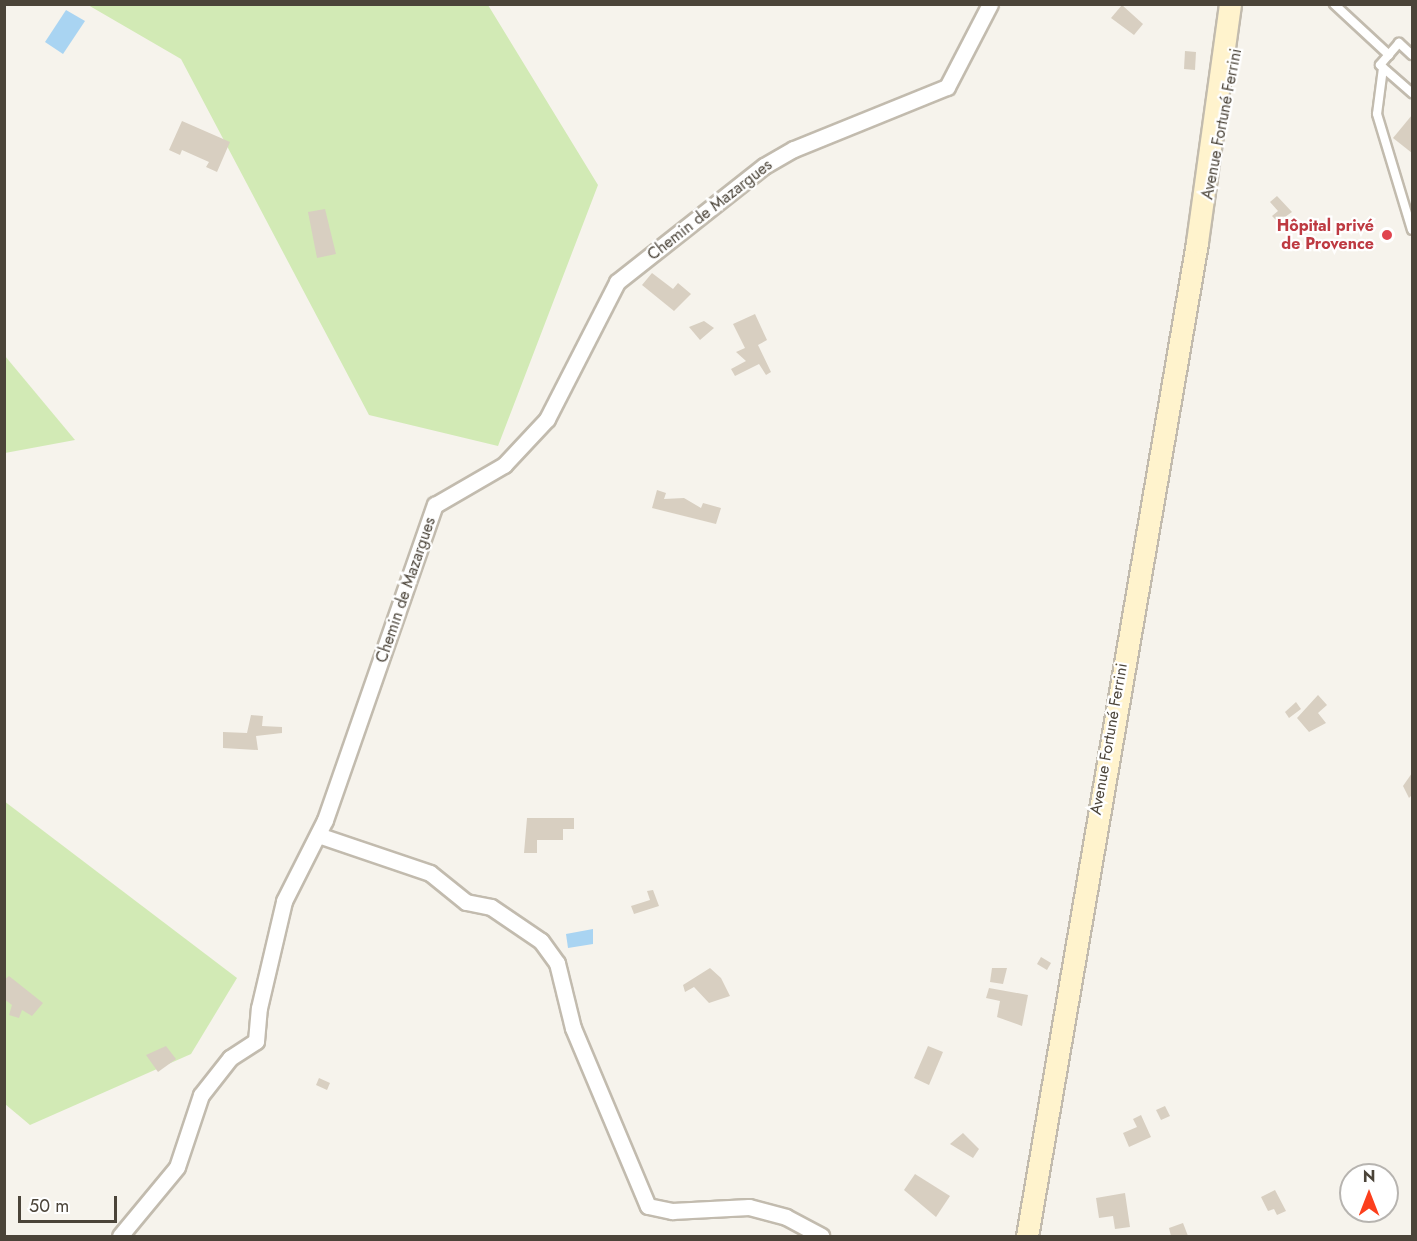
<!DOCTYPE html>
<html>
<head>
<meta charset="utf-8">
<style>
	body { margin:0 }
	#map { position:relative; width:1417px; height:1241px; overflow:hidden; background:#f6f3ec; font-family:Jost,sans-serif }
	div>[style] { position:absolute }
	.green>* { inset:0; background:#d2eab5 }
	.water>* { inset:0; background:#a9d4f2 }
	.building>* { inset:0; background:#d8cfc1 }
	.roads { filter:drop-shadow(2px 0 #c2bbae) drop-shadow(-2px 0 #c2bbae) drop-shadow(0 2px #c2bbae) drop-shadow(0 -2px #c2bbae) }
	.service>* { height:8px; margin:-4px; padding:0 4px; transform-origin:4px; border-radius:4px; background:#fff }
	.minor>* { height:15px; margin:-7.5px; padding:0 7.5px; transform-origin:7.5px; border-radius:7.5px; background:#fff }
	.secondary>* { height:21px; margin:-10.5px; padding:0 10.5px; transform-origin:10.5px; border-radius:10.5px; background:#fff3cd }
	.dots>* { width:16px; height:16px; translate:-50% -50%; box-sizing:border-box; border:3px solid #fff; border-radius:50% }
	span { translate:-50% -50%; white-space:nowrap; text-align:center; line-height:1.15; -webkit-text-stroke:4.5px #fff; paint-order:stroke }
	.street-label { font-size:16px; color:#4b4439 }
	.health-label { font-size:16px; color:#be3a42; font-weight:700 }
	.right { translate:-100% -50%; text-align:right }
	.frame { position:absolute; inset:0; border:6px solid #4b4439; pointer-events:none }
	.north { position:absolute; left:1339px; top:1163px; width:60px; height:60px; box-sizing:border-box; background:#fff; border:2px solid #b7b4b0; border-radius:50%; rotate:0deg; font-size:16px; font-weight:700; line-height:24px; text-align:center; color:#4b4439 }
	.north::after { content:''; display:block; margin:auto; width:21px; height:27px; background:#fc3f1d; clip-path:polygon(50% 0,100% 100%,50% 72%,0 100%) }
	.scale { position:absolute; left:18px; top:1196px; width:99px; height:27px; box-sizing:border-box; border:3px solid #4b4439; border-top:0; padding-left:8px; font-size:18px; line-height:21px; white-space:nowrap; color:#4b4439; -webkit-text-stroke:4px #fff; paint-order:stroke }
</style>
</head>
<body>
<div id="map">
	<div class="green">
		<div style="clip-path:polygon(88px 5px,488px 5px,598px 185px,498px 446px,369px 415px,181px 59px)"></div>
		<div style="clip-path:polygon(5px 356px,75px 440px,5px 453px)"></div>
		<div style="clip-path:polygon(4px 801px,237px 978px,191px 1054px,30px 1125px,5px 1104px)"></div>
	</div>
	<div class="water">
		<div style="clip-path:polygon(66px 10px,85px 21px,63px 54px,45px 42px)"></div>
		<div style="clip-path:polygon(593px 929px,593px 944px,568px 948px,566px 934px)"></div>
	</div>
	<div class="building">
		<div style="clip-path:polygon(1122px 5px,1143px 24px,1134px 35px,1111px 18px)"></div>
		<div style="clip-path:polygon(1185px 51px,1196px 52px,1195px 70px,1184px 69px)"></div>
		<div style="clip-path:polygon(1412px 115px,1412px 153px,1393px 138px)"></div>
		<div style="clip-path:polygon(182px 121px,230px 142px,217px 172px,206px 167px,209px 162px,182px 150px,180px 155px,169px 150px)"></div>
		<div style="clip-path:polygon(1277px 196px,1292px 212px,1278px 222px,1272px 216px,1278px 211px,1270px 202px)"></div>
		<div style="clip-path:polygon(325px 209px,336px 254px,317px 258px,308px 212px)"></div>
		<div style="clip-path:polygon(652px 273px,673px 289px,678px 283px,691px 294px,674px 311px,642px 285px)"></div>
		<div style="clip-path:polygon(755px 314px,767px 340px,758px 345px,771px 372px,766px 375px,759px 364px,735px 376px,731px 369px,746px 361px,736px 352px,745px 348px,733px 324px)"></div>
		<div style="clip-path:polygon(704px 321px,714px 328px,700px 340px,689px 327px)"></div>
		<div style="clip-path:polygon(657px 490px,666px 493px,664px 499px,684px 498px,701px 508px,703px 503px,721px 508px,716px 524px,652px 508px)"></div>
		<div style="clip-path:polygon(1318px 695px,1327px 705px,1318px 713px,1326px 723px,1309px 732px,1297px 718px)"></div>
		<div style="clip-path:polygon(1296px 702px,1301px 709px,1289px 718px,1285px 712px)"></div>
		<div style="clip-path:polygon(251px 715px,263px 716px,262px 726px,282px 727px,282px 733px,256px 736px,258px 750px,223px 748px,223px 732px,247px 733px)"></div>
		<div style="clip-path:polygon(1412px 773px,1412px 795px,1409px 798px,1403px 786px)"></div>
		<div style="clip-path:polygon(527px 818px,574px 818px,574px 829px,563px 829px,563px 840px,537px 840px,537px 853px,524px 853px)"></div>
		<div style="clip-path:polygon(653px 890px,659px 906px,634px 914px,631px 906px,650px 900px,647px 891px)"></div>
		<div style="clip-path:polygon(1041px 957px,1051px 963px,1047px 970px,1037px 964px)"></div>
		<div style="clip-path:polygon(710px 968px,721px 978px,730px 996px,709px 1003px,694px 987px,685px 992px,683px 985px)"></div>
		<div style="clip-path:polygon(992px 968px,1007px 968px,1003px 984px,990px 982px)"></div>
		<div style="clip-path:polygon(9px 976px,43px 1003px,32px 1016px,22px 1010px,19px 1018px,9px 1015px,12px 1005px,4px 999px,4px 980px)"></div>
		<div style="clip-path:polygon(989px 988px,1028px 995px,1022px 1026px,997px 1017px,1000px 1001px,986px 998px)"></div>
		<div style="clip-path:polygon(166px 1046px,176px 1059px,158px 1072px,146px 1055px)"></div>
		<div style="clip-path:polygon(928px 1046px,943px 1052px,929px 1085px,914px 1078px)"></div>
		<div style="clip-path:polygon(319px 1078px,330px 1083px,327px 1090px,316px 1085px)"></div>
		<div style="clip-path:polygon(1165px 1106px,1170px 1116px,1161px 1120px,1156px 1110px)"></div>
		<div style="clip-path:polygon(1141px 1115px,1151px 1137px,1129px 1147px,1123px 1133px,1137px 1127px,1133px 1119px)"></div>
		<div style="clip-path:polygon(963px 1133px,979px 1149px,973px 1158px,950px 1144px)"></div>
		<div style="clip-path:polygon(915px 1174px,950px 1196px,936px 1217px,904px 1190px)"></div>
		<div style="clip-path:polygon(1275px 1190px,1286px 1211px,1277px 1215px,1274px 1209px,1268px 1211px,1261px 1197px)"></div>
		<div style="clip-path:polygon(1125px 1193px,1130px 1227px,1115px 1229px,1113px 1216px,1099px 1218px,1096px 1198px)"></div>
		<div style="clip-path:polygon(1183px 1223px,1188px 1236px,1171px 1236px,1169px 1228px)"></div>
	</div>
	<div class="roads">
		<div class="service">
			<div style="left:1334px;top:4px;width:75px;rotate:42.8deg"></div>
			<div style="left:1412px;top:55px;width:18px;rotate:-137deg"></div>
			<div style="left:1399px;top:43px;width:29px;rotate:131deg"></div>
			<div style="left:1380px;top:65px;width:43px;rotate:41.2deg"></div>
			<div style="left:1383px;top:68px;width:46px;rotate:97.4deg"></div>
			<div style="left:1377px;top:114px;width:121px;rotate:73.2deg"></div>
		</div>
		<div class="minor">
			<div style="left:318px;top:835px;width:118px;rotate:18.7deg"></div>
			<div style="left:430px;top:873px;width:46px;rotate:38.9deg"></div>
			<div style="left:466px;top:902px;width:25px;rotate:11deg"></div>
			<div style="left:491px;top:907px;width:60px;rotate:34.2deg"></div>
			<div style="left:541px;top:941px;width:27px;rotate:54deg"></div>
			<div style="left:557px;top:963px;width:67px;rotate:76.2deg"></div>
			<div style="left:573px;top:1028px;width:193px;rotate:67.2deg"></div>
			<div style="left:648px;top:1206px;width:25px;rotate:12deg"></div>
			<div style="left:672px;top:1211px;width:77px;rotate:-3deg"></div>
			<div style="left:749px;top:1207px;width:38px;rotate:15deg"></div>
			<div style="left:786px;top:1217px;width:40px;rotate:28deg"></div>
			<div style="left:120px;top:1236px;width:89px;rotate:-50.4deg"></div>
			<div style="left:177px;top:1167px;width:76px;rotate:-71.6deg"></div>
			<div style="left:201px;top:1095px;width:47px;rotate:-51.9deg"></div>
			<div style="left:230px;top:1058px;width:31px;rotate:-33deg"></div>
			<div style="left:256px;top:1041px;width:33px;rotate:-85deg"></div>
			<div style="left:259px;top:1008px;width:110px;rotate:-76.8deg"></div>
			<div style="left:284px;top:901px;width:91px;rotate:-63.2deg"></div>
			<div style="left:325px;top:820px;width:334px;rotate:-70.8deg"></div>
			<div style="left:435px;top:505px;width:80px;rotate:-30.1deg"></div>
			<div style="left:504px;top:465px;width:63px;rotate:-46.9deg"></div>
			<div style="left:547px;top:419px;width:154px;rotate:-62.9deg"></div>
			<div style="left:617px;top:282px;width:187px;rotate:-38.3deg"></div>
			<div style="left:764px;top:166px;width:34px;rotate:-30deg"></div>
			<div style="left:794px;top:149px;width:165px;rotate:-22.1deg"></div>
			<div style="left:947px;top:87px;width:93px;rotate:-62.6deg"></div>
		</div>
		<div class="secondary">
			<div style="left:1027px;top:1236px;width:1008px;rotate:-80.29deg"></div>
			<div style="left:1197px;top:242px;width:240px;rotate:-82.1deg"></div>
		</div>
	</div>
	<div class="dots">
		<div style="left:1387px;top:235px;background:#e0444e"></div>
	</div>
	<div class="street-label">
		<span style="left:1222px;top:124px;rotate:-79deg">Avenue Fortuné Ferrini</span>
		<span style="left:710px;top:210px;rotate:-38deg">Chemin de Mazargues</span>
		<span style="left:406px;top:590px;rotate:-71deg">Chemin de Mazargues</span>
		<span style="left:1109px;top:739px;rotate:-80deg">Avenue Fortuné Ferrini</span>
	</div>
	<div class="health-label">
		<span class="right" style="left:1374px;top:235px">Hôpital privé<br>de Provence</span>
	</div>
	<div class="frame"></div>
	<div class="north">N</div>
	<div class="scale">50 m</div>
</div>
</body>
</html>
